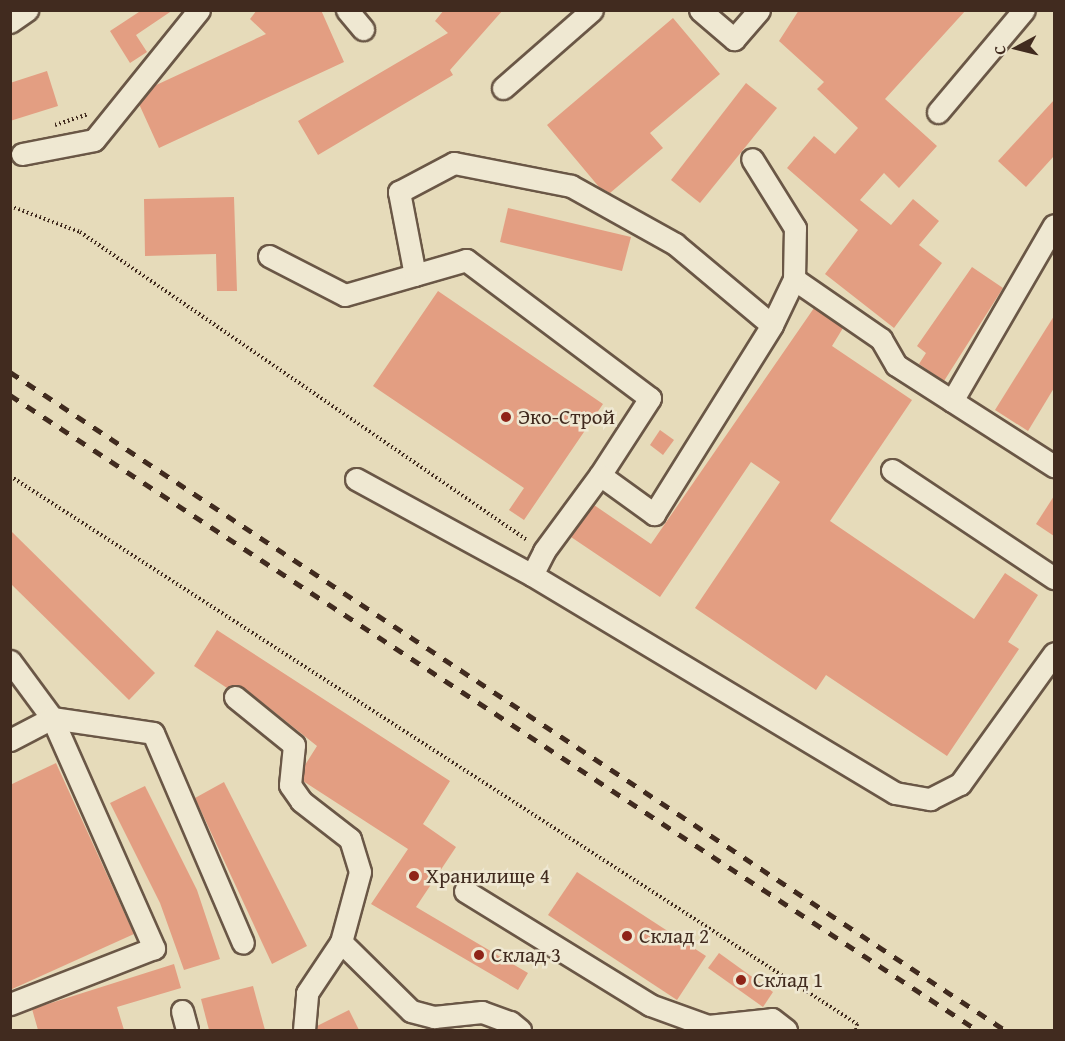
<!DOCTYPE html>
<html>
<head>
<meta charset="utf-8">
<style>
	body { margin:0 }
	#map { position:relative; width:1065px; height:1041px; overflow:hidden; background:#e6dbba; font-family:"Gentium Book Plus",serif }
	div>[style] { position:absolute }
	.building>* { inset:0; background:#e39e82 }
	.path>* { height:4px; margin-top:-2px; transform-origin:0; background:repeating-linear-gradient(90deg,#412b1f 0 1.5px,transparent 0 4.5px) }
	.roads { filter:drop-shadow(2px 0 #6a5746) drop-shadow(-2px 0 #6a5746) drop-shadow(0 2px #6a5746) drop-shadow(0 -2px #6a5746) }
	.minor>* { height:21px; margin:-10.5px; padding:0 10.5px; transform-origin:10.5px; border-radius:10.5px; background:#efe8d2 }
	.rail>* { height:4.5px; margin-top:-2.25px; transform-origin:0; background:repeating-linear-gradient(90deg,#412b1f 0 10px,transparent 0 20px) }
	.dots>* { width:16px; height:16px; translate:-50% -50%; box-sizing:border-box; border:3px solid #efe8d2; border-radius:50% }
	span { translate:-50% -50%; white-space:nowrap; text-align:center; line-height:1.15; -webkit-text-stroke:5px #efe8d2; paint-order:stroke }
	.poi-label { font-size:21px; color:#412b1f }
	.left { translate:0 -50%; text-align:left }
	.frame { position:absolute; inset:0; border:12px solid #412b1f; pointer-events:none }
	.north { position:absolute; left:987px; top:18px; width:60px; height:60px; -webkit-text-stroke:4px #efe8d2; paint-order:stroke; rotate:263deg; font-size:16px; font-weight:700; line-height:24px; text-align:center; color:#412b1f }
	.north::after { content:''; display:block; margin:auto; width:21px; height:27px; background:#412b1f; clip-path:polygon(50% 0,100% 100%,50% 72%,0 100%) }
</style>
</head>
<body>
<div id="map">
	<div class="building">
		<div style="clip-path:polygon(142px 10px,173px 10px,136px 35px,147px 52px,130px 63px,110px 31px)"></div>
		<div style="clip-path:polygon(257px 10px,321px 10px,344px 62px,159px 148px,139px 104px,154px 86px,266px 34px,250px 19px)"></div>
		<div style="clip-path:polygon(444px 10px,503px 10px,450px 70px,453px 75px,318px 155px,298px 121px,448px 33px,435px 21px)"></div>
		<div style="clip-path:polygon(799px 10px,966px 10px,885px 99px,937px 146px,899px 188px,884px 173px,860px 200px,891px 225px,913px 199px,939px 221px,919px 245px,942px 263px,894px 328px,825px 274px,858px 230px,787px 168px,814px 136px,835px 154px,858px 128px,817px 89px,824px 82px,779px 41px)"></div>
		<div style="clip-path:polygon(673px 18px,720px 74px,650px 133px,663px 148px,610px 193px,599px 187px,547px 125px)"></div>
		<div style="clip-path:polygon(47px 71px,58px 106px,10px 121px,10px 83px)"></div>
		<div style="clip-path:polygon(746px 83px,777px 108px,700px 203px,671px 180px)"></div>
		<div style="clip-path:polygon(1054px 100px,1054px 156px,1026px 187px,998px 161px)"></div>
		<div style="clip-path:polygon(234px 197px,237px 291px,217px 291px,216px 254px,145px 256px,144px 199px)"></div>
		<div style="clip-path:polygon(508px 208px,631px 237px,622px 271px,500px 242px)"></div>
		<div style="clip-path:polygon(972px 267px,1003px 288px,944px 381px,919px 364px,926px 353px,917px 346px)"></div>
		<div style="clip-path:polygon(438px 291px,603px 404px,524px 520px,509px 510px,524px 488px,373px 386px)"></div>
		<div style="clip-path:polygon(814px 308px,843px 328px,832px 346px,912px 400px,830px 521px,974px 619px,1005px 573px,1038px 595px,1008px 642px,1019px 649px,947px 756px,826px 675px,816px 690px,695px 608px,780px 482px,751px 462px,660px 597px,571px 537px,594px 505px,651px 544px)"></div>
		<div style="clip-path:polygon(1054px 316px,1054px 388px,1028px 431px,995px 410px)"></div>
		<div style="clip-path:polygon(660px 430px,674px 440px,663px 455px,650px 445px)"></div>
		<div style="clip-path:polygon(1054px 496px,1054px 536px,1036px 524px)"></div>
		<div style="clip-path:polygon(10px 530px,155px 673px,129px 700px,10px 583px)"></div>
		<div style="clip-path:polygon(217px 630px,450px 781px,423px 824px,456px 847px,416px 907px,528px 973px,518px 990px,371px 904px,408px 849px,303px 781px,305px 765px,317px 746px,243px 687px,227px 688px,194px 666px)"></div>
		<div style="clip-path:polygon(56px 763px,134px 934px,10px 990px,10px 785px)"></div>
		<div style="clip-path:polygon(224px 782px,307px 946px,272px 964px,195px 798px)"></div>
		<div style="clip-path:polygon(145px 786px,197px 890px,220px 959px,184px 970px,160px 903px,110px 803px)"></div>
		<div style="clip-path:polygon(577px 872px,706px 956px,677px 1000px,548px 915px)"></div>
		<div style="clip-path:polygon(719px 953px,773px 992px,763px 1007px,708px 968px)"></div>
		<div style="clip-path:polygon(174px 964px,181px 988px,117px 1007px,124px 1030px,38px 1030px,32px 1009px)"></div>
		<div style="clip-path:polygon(253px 986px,265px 1030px,209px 1030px,201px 999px)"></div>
		<div style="clip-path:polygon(349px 1010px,359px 1030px,317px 1030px,317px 1026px)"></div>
	</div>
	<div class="path">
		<div style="left:55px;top:125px;width:35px;rotate:-18deg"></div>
		<div style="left:10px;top:206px;width:75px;rotate:20.4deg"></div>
		<div style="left:80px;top:232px;width:543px;rotate:34.57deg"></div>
		<div style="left:10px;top:476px;width:1009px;rotate:32.9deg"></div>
		<div style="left:857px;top:1024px;width:6px;rotate:99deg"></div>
	</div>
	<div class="roads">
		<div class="minor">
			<div style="left:347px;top:10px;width:25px;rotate:50deg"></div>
			<div style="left:700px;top:10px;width:45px;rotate:40.5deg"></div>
			<div style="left:734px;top:39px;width:38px;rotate:-49deg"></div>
			<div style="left:10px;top:22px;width:21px;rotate:-35deg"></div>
			<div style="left:503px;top:88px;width:118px;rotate:-41.2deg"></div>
			<div style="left:938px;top:112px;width:133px;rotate:-49.9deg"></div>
			<div style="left:22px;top:154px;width:73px;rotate:-11deg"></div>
			<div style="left:94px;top:140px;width:167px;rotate:-51.1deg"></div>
			<div style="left:269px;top:256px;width:85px;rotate:27.2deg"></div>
			<div style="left:345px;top:295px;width:126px;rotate:-16.1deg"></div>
			<div style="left:466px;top:260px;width:230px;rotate:36.9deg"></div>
			<div style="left:650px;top:398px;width:92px;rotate:123deg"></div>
			<div style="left:415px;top:275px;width:85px;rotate:-100.9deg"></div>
			<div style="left:399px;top:192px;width:62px;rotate:-27.8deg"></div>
			<div style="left:454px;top:163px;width:119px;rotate:11.1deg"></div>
			<div style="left:571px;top:186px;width:119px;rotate:29.1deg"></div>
			<div style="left:675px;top:244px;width:126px;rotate:39.9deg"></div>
			<div style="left:794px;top:279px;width:106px;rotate:34.6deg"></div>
			<div style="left:881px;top:339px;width:30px;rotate:60deg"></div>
			<div style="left:896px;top:365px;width:188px;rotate:32.6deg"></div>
			<div style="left:952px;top:401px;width:203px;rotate:-59.9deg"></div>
			<div style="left:892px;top:470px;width:195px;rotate:33.7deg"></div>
			<div style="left:356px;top:479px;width:200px;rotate:28.6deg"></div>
			<div style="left:532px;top:575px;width:27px;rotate:-63deg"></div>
			<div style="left:544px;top:551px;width:94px;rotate:-53.6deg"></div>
			<div style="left:600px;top:475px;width:67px;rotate:35.8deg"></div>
			<div style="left:654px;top:514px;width:223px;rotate:-58deg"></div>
			<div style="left:772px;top:325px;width:51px;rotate:-64.4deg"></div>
			<div style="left:794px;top:279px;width:51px;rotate:-88.9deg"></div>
			<div style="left:795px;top:228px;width:81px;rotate:-121.9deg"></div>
			<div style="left:532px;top:575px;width:423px;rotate:31deg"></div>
			<div style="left:895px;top:793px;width:36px;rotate:10deg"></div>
			<div style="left:930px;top:799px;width:34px;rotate:-27deg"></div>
			<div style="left:960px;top:784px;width:161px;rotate:-54.3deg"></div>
			<div style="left:10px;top:661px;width:71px;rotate:53.6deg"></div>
			<div style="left:52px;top:718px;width:252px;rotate:66.1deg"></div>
			<div style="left:154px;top:948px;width:155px;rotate:158.7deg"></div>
			<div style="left:235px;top:697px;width:76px;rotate:39.1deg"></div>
			<div style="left:294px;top:745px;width:40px;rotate:95.7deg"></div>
			<div style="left:290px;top:785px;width:19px;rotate:55deg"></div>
			<div style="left:301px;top:801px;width:62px;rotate:37.8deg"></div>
			<div style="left:350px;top:839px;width:34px;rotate:73deg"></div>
			<div style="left:360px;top:872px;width:73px;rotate:105.2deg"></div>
			<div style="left:341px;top:942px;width:98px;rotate:44.6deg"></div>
			<div style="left:411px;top:1011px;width:24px;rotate:15deg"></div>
			<div style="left:434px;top:1017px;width:48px;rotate:-5.9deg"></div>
			<div style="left:482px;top:1012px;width:30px;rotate:20deg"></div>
			<div style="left:510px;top:1022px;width:13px;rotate:39deg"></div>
			<div style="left:10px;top:740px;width:47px;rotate:-27.6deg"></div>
			<div style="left:52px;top:718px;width:102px;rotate:8.4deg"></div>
			<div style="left:153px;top:733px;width:228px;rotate:66.8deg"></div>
			<div style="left:465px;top:891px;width:217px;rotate:31.6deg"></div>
			<div style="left:650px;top:1005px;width:62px;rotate:19.9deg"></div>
			<div style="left:708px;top:1026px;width:64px;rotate:-6.2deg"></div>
			<div style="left:772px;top:1019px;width:18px;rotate:38deg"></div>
			<div style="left:182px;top:1011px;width:20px;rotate:75deg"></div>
			<div style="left:304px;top:1030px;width:37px;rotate:-85deg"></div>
			<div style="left:307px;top:993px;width:61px;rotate:-56.3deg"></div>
		</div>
	</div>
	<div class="rail">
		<div style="left:10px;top:372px;width:1193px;rotate:33.48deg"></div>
		<div style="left:10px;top:395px;width:1157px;rotate:33.29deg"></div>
	</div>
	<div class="dots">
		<div style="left:506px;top:417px;background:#8f2418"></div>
		<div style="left:414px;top:876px;background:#8f2418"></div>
		<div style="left:627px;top:936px;background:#8f2418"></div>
		<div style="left:479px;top:955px;background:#8f2418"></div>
		<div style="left:741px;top:980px;background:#8f2418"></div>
	</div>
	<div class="poi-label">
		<span class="left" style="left:518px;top:417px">Эко-Строй</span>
		<span class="left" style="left:426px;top:876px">Хранилище 4</span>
		<span class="left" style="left:639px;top:936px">Склад 2</span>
		<span class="left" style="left:491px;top:955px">Склад 3</span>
		<span class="left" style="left:753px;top:980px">Склад 1</span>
	</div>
	<div class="frame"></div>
	<div class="north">С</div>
</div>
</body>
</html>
